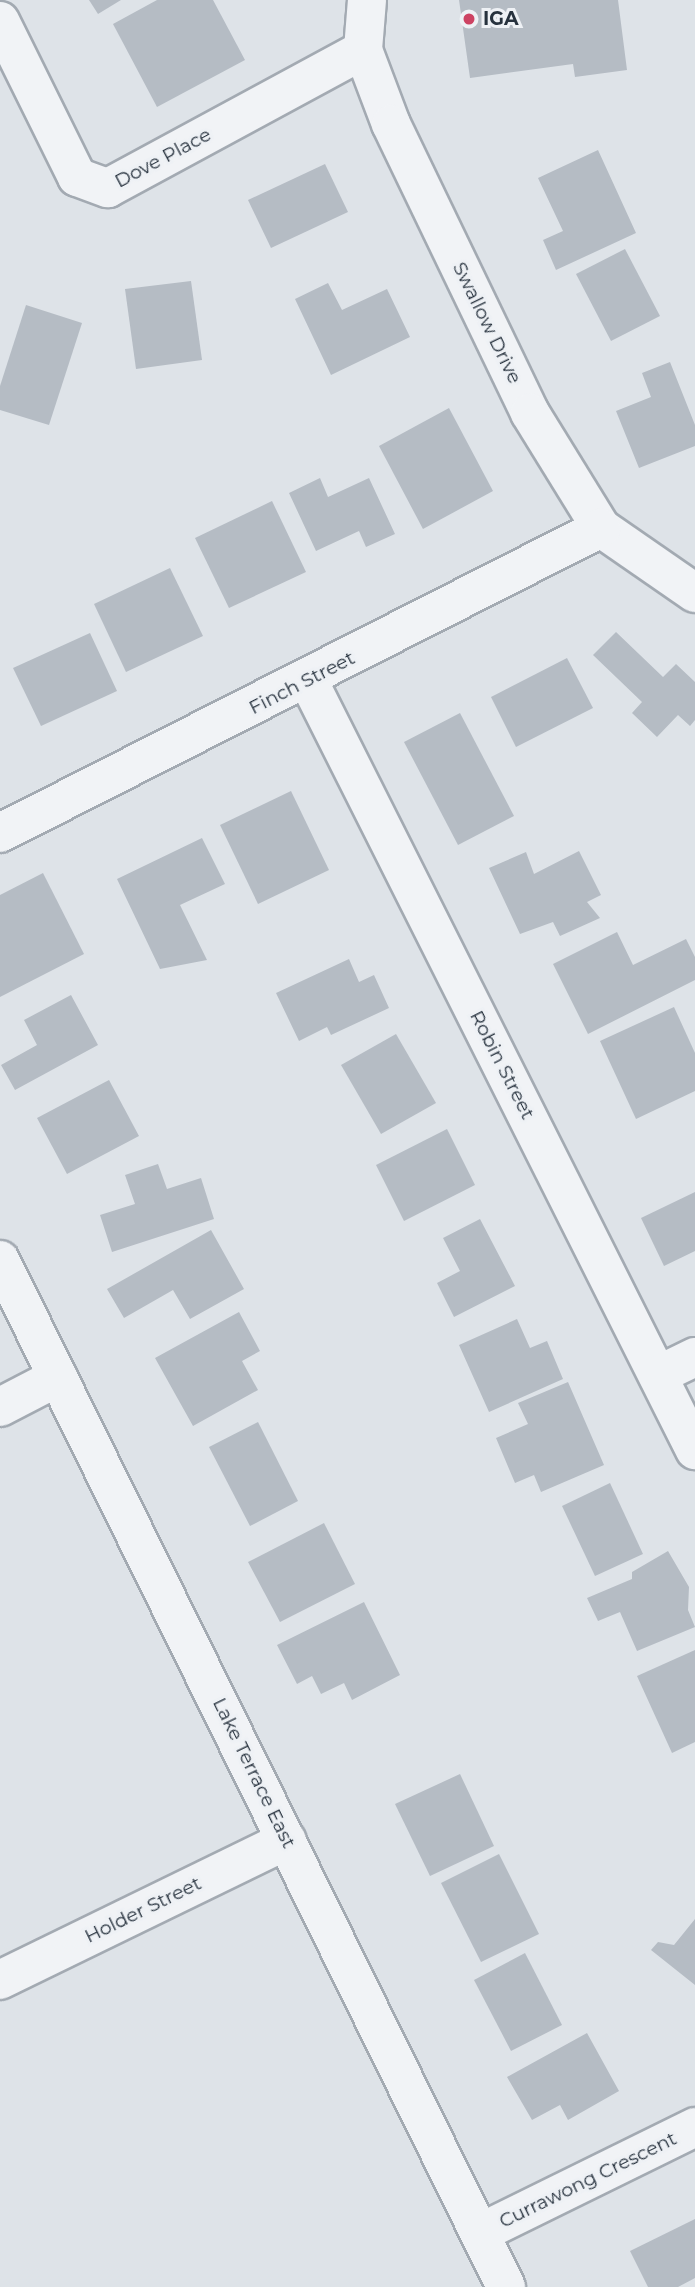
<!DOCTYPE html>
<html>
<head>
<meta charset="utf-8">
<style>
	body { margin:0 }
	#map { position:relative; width:695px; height:2287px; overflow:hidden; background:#dee3e8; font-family:Montserrat,sans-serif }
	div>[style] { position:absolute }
	.building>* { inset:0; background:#b5bcc4 }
	.roads { filter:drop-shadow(2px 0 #a3aab2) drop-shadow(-2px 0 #a3aab2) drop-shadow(0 2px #a3aab2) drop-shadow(0 -2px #a3aab2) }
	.minor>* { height:38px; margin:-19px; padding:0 19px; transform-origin:19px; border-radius:19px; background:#f1f3f6 }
	.tertiary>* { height:38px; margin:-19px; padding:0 19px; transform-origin:19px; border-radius:19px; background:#f1f3f6 }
	.dots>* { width:19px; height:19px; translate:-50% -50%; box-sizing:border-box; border:4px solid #eef1f5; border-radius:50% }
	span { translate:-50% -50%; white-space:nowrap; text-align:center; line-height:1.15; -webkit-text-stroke:6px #eef1f5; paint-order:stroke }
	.poi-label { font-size:19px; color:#27323e; font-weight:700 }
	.left { translate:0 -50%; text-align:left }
	.street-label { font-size:19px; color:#27323e }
</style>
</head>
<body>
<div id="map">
	<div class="building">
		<div style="clip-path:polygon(89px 0,121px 0,98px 14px)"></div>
		<div style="clip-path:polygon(157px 0,213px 0,245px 60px,157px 107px,113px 24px)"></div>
		<div style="clip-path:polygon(459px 0,618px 0,627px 70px,575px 77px,573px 64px,470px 78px)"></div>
		<div style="clip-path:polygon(598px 150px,636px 233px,556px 270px,543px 240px,563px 231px,538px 178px)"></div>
		<div style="clip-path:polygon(325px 164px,348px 212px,271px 248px,248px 200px)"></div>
		<div style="clip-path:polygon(625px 249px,660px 316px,611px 341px,576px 274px)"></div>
		<div style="clip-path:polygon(191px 281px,202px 360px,136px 369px,125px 289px)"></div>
		<div style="clip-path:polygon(328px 283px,342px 310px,387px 289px,410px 337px,331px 375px,295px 299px)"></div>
		<div style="clip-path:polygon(26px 305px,82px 323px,49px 425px,0 410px,0 386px)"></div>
		<div style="clip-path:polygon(670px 362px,695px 425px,695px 446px,639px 468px,616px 411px,651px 397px,642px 373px)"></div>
		<div style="clip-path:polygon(449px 408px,493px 491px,423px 529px,379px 446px)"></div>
		<div style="clip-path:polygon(320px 478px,328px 497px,369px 478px,395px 534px,366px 547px,359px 531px,316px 551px,289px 493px)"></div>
		<div style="clip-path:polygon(272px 501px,306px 572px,229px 608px,195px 538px)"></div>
		<div style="clip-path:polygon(170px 568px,203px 636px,126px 672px,94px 604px)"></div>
		<div style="clip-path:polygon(616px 632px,663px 677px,676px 664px,695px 682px,695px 720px,690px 726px,678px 715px,657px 737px,632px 713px,642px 702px,593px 655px)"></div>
		<div style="clip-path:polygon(90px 633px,117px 691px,41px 726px,13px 668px)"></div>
		<div style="clip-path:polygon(567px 658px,593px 708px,516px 747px,491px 697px)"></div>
		<div style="clip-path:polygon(460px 713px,514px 816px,458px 845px,404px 742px)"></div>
		<div style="clip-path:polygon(291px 791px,329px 870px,258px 904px,220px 825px)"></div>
		<div style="clip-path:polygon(202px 838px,225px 884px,180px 905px,207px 960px,160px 969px,117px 879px)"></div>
		<div style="clip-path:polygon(579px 851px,601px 895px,587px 902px,600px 918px,560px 936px,553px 922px,520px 934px,489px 868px,526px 852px,534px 874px)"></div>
		<div style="clip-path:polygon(43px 873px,84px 954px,0 997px,0 895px)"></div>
		<div style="clip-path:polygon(617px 932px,633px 965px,686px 939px,695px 957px,695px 980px,588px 1034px,553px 964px)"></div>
		<div style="clip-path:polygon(349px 959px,359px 982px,374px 975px,389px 1008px,331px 1035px,327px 1027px,299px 1041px,276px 993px)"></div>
		<div style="clip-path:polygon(71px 995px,98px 1045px,15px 1090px,1px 1065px,37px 1045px,24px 1020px)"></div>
		<div style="clip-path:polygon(674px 1007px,695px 1053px,695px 1091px,636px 1119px,600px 1041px)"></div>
		<div style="clip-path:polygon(396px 1034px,436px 1103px,381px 1134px,341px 1065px)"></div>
		<div style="clip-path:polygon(109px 1080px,139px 1136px,67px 1174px,37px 1118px)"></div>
		<div style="clip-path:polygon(447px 1129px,475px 1185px,404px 1221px,376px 1165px)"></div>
		<div style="clip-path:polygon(158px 1164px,167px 1189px,201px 1178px,214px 1219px,112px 1252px,100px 1215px,135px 1204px,125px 1175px)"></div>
		<div style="clip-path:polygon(695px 1192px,695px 1251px,664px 1266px,641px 1218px)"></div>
		<div style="clip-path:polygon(480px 1219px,515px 1286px,454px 1317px,437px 1283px,460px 1271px,443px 1238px)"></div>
		<div style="clip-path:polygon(211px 1230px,244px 1289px,190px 1319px,173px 1290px,124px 1318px,107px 1289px)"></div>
		<div style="clip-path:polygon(239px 1312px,260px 1351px,242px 1361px,258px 1390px,193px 1426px,155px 1358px)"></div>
		<div style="clip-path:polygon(517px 1319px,530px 1348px,547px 1341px,563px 1379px,489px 1412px,459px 1345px)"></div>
		<div style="clip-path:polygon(568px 1382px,604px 1465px,541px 1492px,534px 1475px,515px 1483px,496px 1438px,528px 1424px,518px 1403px)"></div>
		<div style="clip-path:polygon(258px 1422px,298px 1501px,250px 1526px,209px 1447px)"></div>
		<div style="clip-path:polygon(610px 1483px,643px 1554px,595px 1576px,562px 1506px)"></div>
		<div style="clip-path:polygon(324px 1523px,355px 1584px,280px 1622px,248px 1562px)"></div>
		<div style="clip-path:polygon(668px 1551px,689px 1587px,688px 1610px,695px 1627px,637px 1651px,620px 1612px,598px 1621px,587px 1598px,632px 1579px,632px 1572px)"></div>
		<div style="clip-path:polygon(364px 1602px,400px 1675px,352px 1700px,344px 1683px,321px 1694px,312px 1676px,297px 1684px,277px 1645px)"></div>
		<div style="clip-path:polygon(695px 1650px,695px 1742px,672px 1753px,637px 1676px)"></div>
		<div style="clip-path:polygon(460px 1774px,494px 1846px,430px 1876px,395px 1804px)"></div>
		<div style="clip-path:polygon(499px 1854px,539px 1934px,481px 1962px,441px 1883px)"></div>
		<div style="clip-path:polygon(695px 1919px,695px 1985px,651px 1950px,658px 1942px,674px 1945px)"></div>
		<div style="clip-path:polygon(525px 1953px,562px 2025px,511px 2051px,474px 1980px)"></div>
		<div style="clip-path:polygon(587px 2033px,619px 2091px,568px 2120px,560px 2105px,532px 2120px,507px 2077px)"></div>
		<div style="clip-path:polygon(695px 2219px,695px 2278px,678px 2287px,648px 2287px,630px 2251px)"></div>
	</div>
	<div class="roads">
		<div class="minor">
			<div style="left:367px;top:0;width:50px;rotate:94.6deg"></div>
			<div style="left:363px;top:50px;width:79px;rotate:69.3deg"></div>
			<div style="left:391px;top:124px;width:321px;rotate:64.3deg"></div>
			<div style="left:530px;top:413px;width:135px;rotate:58.3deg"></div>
			<div style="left:601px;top:528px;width:114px;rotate:34.7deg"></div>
			<div style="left:0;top:21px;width:174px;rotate:63.7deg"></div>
			<div style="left:77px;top:177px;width:33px;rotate:20deg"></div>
			<div style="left:108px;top:188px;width:290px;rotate:-28.4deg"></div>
			<div style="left:308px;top:680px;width:862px;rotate:63.32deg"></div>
			<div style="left:0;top:833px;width:674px;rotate:-26.91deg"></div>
			<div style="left:658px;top:1375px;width:41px;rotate:-25.9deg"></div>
			<div style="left:0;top:1407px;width:65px;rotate:-27.3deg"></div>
			<div style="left:0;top:1980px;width:319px;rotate:-26deg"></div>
			<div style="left:480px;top:2233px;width:240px;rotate:-26.2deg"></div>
		</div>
		<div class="tertiary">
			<div style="left:0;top:1260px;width:1145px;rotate:63.77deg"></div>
		</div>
	</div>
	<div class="dots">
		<div style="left:469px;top:19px;background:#cd4363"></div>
	</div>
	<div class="poi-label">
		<span class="left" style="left:483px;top:19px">IGA</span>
	</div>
	<div class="street-label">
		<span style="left:163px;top:158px;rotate:-28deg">Dove Place</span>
		<span style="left:487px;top:323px;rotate:64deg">Swallow Drive</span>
		<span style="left:302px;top:683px;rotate:-27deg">Finch Street</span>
		<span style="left:502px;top:1065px;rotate:63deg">Robin Street</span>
		<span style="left:254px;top:1773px;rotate:64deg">Lake Terrace East</span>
		<span style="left:143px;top:1910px;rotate:-26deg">Holder Street</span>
		<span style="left:588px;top:2180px;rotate:-26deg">Currawong Crescent</span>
	</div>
</div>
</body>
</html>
